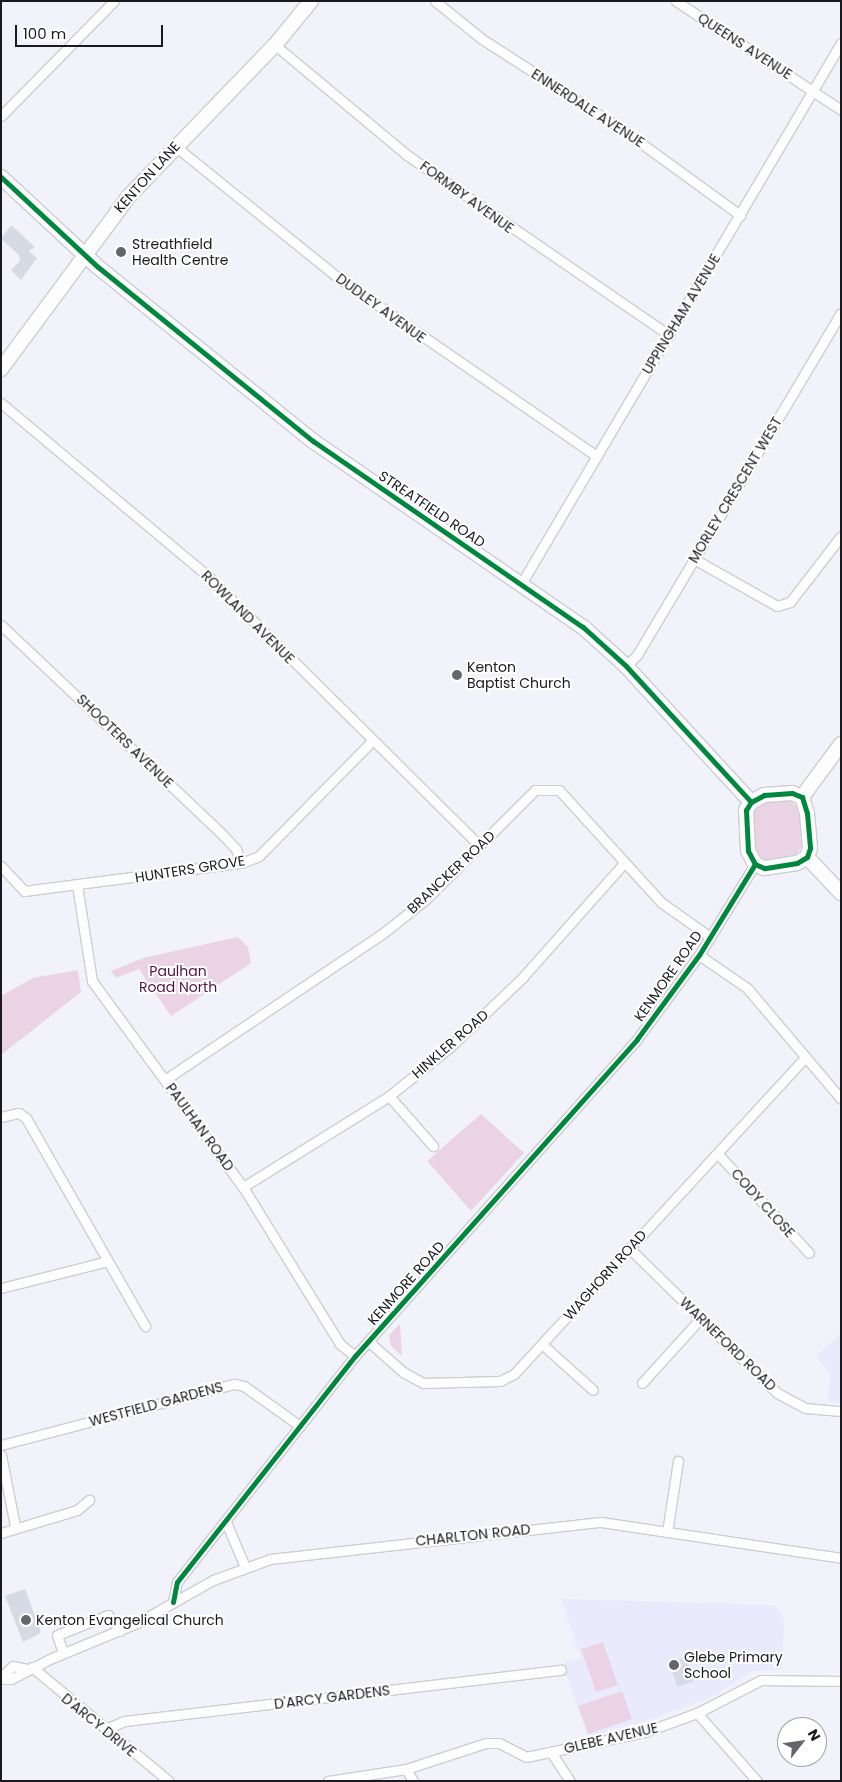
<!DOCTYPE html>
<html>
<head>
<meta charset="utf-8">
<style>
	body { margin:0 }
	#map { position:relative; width:842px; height:1782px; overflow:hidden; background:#f2f3fa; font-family:Poppins,sans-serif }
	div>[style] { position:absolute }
	.built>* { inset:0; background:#e9ebfc }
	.green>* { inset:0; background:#ebd3e6 }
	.building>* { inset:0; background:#d4dbe4 }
	.roads { filter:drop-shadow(1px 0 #cdced3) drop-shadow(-1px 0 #cdced3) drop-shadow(0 1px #cdced3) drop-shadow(0 -1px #cdced3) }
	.street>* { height:9px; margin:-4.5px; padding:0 4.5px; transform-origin:4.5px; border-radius:4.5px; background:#fdfdfe }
	.secondary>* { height:14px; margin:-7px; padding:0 7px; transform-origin:7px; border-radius:7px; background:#fdfdfe }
	.cycleway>* { height:5px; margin:-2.5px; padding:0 2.5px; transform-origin:2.5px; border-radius:2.5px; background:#00873e }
	.dots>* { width:14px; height:14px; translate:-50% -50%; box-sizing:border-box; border:2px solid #fff; border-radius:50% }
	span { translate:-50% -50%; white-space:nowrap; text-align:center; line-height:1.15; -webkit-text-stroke:4px #fff; paint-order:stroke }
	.street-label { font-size:14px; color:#19191f }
	.poi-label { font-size:14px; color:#19191f }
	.left { translate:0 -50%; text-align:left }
	.park-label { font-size:14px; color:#4f133e }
	.frame { position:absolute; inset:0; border:2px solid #19191f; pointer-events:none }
	.north { position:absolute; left:777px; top:1717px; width:50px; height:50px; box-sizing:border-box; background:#fff; border:1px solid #a3a3a5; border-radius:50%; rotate:60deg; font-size:14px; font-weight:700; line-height:20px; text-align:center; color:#19191f }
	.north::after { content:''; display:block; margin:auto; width:18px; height:22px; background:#65656c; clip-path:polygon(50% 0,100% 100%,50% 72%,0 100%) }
	.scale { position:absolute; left:15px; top:25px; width:148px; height:22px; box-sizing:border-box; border:2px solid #19191f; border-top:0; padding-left:6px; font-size:15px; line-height:18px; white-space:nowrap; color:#19191f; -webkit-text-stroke:4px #fff; paint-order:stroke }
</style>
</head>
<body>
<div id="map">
	<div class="built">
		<div style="clip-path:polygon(841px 1333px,841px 1403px,828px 1402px,830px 1374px,816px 1356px)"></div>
		<div style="clip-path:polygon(561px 1599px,775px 1605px,784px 1618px,782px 1669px,753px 1671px,708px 1699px,644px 1722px,588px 1736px,566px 1674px,565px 1661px,581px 1659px)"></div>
	</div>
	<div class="green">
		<div style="clip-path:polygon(775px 800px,791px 801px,800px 811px,801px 847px,796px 855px,764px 861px,758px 855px,753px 835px,753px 810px,759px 804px)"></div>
		<div style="clip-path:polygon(238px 937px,248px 947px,251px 963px,171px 1016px,139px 969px,116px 978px,111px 971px,143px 958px)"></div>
		<div style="clip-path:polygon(78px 970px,81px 992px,1px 1055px,1px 996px,33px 978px)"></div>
		<div style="clip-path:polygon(481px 1114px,524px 1153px,471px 1211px,427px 1161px)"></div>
		<div style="clip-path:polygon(400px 1324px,402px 1356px,391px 1346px,389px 1335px)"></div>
		<div style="clip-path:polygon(603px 1642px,618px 1685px,596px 1692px,581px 1649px)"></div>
		<div style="clip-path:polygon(622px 1691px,632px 1719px,588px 1734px,578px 1706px)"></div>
	</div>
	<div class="building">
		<div style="clip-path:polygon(11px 225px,35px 247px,29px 251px,37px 258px,21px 280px,11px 270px,20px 261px,19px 255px,1px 239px)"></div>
		<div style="clip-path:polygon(25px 1589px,41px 1633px,23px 1642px,5px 1596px)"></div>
		<div style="clip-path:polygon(686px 1657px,694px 1681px,677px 1687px,669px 1662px)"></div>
	</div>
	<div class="roads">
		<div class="street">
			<div style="left:435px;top:1px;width:60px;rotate:39deg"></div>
			<div style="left:482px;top:39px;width:168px;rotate:32.8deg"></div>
			<div style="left:623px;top:130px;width:145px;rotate:36deg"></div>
			<div style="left:676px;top:1px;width:198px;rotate:33.4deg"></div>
			<div style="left:275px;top:45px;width:172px;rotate:39.8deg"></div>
			<div style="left:407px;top:155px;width:318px;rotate:34.5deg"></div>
			<div style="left:1px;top:116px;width:161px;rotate:-45.5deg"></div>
			<div style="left:175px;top:146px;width:212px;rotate:38.9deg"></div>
			<div style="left:340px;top:279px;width:312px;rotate:34.6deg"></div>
			<div style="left:1px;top:403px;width:270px;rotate:39.9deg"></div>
			<div style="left:208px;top:576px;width:383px;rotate:44.8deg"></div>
			<div style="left:694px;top:559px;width:95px;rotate:29.5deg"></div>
			<div style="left:777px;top:606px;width:14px;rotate:-17deg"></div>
			<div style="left:790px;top:602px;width:83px;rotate:-52.3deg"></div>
			<div style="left:521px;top:584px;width:629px;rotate:-59.4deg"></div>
			<div style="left:1px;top:625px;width:304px;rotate:43.4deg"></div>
			<div style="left:222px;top:834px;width:21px;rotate:47deg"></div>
			<div style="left:236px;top:849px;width:15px;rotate:70deg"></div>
			<div style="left:626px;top:666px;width:16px;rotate:-45deg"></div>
			<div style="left:637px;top:655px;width:398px;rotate:-59.2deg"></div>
			<div style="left:1px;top:866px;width:34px;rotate:47deg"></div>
			<div style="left:24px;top:891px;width:219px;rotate:-7.4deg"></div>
			<div style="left:241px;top:863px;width:19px;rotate:-21deg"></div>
			<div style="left:259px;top:856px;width:161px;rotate:-45.5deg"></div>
			<div style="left:77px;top:885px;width:97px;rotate:81.1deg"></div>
			<div style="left:92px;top:981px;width:255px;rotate:53.8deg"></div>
			<div style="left:243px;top:1187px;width:185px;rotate:58.3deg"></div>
			<div style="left:340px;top:1344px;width:19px;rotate:39deg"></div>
			<div style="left:699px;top:955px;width:58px;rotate:34.5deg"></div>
			<div style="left:747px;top:988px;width:145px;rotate:49.7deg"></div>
			<div style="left:166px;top:1079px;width:260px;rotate:-33.9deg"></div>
			<div style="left:382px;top:934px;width:56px;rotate:-38.5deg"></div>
			<div style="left:426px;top:899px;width:154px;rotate:-45deg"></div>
			<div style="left:535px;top:790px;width:24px"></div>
			<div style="left:559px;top:790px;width:153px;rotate:47.7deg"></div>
			<div style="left:662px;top:903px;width:59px;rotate:35.3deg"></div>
			<div style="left:389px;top:1096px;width:67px;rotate:48.7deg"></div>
			<div style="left:1px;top:1117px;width:18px;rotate:-13deg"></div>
			<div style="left:19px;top:1113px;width:9px;rotate:36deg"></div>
			<div style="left:26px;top:1118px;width:240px;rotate:60.2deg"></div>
			<div style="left:718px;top:1154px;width:134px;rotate:47.4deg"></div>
			<div style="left:243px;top:1187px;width:172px;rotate:-31.9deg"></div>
			<div style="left:389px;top:1096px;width:78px;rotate:-38.8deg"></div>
			<div style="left:450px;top:1047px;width:100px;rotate:-43.8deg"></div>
			<div style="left:522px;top:978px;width:154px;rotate:-48.4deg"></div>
			<div style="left:629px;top:1248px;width:207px;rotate:44.4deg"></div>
			<div style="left:777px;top:1393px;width:32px;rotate:28deg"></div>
			<div style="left:805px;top:1408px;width:36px;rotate:5deg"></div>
			<div style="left:1px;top:1288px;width:110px;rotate:-14.2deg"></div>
			<div style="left:368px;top:1341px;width:47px;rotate:41.5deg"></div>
			<div style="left:403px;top:1372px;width:23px;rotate:29deg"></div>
			<div style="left:423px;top:1383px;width:77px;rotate:-1.5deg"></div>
			<div style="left:500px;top:1381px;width:16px;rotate:-27deg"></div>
			<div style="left:514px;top:1374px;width:431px;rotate:-47.4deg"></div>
			<div style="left:543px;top:1345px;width:67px;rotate:42deg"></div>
			<div style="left:642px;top:1383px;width:88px;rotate:-47.8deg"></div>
			<div style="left:1px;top:1445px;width:241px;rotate:-14.7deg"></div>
			<div style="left:234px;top:1384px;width:10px;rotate:11deg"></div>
			<div style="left:244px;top:1386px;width:69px;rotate:35.5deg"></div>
			<div style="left:1px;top:1455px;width:72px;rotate:78.8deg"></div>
			<div style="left:226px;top:1522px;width:49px;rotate:67.1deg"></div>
			<div style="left:667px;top:1532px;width:72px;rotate:-81.2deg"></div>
			<div style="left:1px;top:1533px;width:79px;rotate:-16.8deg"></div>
			<div style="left:77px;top:1510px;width:16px;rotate:-40deg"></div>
			<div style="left:173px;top:1602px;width:20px;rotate:-79deg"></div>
			<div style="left:177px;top:1582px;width:288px;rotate:-51.8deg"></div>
			<div style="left:355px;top:1356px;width:424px;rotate:-48.3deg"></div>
			<div style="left:637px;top:1039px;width:104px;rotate:-53.6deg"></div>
			<div style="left:699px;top:955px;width:107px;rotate:-58.4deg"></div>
			<div style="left:63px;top:1653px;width:19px;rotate:-108deg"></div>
			<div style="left:57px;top:1635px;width:55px;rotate:-21.4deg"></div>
			<div style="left:108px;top:1615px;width:20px;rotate:53deg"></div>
			<div style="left:32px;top:1667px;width:178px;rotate:39.8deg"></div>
			<div style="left:1px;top:1677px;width:16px;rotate:-43deg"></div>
			<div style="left:13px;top:1666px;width:14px;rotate:12deg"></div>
			<div style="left:1px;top:1679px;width:10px"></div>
			<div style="left:11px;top:1679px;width:46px;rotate:-27.1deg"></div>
			<div style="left:52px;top:1658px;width:92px;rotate:-22.4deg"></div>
			<div style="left:137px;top:1623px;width:87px;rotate:-29.5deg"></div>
			<div style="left:213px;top:1580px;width:61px;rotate:-20.2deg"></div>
			<div style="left:270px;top:1559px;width:333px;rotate:-6.4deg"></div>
			<div style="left:601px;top:1522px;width:243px;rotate:8.5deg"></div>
			<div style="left:697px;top:1713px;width:91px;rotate:48.6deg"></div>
			<div style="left:105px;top:1729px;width:22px;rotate:-22deg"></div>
			<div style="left:125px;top:1721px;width:439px;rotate:-6.7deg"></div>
			<div style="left:551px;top:1752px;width:35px;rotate:57deg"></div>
			<div style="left:406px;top:1769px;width:14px;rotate:60deg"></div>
			<div style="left:328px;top:1781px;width:79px;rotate:-8.7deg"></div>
			<div style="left:406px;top:1769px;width:84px;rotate:-18deg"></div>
			<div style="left:486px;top:1743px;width:13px"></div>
			<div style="left:499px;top:1743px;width:30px;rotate:27deg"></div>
			<div style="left:526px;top:1757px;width:122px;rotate:-11.9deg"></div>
			<div style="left:645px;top:1732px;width:55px;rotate:-20.1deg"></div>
			<div style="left:697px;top:1713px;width:72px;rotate:-27.3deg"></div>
			<div style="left:761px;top:1680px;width:80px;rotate:0.7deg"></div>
		</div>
		<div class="secondary">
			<div style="left:1px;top:177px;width:132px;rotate:42.9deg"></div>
			<div style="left:98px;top:267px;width:277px;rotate:39deg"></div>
			<div style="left:313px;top:441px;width:328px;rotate:34.6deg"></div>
			<div style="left:583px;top:627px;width:58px;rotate:42.2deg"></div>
			<div style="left:626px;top:666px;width:185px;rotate:47.4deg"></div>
			<div style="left:1px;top:369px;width:215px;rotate:-53.5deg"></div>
			<div style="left:129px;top:196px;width:210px;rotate:-46deg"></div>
			<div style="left:275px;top:45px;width:57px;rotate:-50.7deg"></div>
			<div style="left:792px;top:793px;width:11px;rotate:22deg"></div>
			<div style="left:802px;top:797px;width:17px;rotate:73deg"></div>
			<div style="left:807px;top:813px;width:35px;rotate:85deg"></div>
			<div style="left:810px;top:848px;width:9px;rotate:108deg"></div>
			<div style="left:807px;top:857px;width:12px;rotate:149deg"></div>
			<div style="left:797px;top:863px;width:33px;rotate:171deg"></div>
			<div style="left:764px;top:868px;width:10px;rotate:-156deg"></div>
			<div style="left:755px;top:864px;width:15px;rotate:-118deg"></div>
			<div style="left:748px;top:851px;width:41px;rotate:-92.8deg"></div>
			<div style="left:746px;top:810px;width:9px;rotate:-58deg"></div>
			<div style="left:751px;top:802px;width:15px;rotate:-28deg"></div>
			<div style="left:764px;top:795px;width:28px;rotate:-4deg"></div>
			<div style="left:802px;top:797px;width:66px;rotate:-53.7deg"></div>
			<div style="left:807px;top:857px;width:50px;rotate:46.6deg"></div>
		</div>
	</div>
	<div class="cycleway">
		<div style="left:1px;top:177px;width:132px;rotate:42.9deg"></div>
		<div style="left:98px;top:267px;width:277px;rotate:39deg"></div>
		<div style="left:313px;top:441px;width:328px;rotate:34.6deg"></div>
		<div style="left:583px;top:627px;width:58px;rotate:42.2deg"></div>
		<div style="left:626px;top:666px;width:185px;rotate:47.4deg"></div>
		<div style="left:792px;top:793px;width:11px;rotate:22deg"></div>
		<div style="left:802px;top:797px;width:17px;rotate:73deg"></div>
		<div style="left:807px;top:813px;width:35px;rotate:85deg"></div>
		<div style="left:810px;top:848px;width:9px;rotate:108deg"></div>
		<div style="left:807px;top:857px;width:12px;rotate:149deg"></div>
		<div style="left:797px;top:863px;width:33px;rotate:171deg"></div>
		<div style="left:764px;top:868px;width:10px;rotate:-156deg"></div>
		<div style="left:755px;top:864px;width:15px;rotate:-118deg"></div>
		<div style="left:748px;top:851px;width:41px;rotate:-92.8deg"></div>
		<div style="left:746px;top:810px;width:9px;rotate:-58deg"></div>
		<div style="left:751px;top:802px;width:15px;rotate:-28deg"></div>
		<div style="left:764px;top:795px;width:28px;rotate:-4deg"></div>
		<div style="left:173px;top:1602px;width:20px;rotate:-79deg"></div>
		<div style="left:177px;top:1582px;width:288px;rotate:-51.8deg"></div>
		<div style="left:355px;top:1356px;width:424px;rotate:-48.3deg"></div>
		<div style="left:637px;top:1039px;width:104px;rotate:-53.6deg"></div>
		<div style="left:699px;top:955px;width:107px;rotate:-58.4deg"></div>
	</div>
	<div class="dots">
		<div style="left:121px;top:252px;background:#65656c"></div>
		<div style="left:457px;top:675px;background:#65656c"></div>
		<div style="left:26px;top:1620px;background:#65656c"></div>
		<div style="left:674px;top:1665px;background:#65656c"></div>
	</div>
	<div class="street-label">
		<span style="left:745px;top:46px;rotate:33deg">QUEENS AVENUE</span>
		<span style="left:588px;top:108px;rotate:33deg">ENNERDALE AVENUE</span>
		<span style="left:147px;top:177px;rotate:-48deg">KENTON LANE</span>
		<span style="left:467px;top:197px;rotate:36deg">FORMBY AVENUE</span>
		<span style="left:381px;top:308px;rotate:36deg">DUDLEY AVENUE</span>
		<span style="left:681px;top:314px;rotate:-59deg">UPPINGHAM AVENUE</span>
		<span style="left:735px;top:490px;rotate:-59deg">MORLEY CRESCENT WEST</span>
		<span style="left:432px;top:509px;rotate:34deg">STREATFIELD ROAD</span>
		<span style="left:248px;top:617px;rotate:45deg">ROWLAND AVENUE</span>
		<span style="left:125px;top:741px;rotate:44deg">SHOOTERS AVENUE</span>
		<span style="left:190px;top:869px;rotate:-9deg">HUNTERS GROVE</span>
		<span style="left:451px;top:872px;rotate:-43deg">BRANCKER ROAD</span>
		<span style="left:668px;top:976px;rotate:-55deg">KENMORE ROAD</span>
		<span style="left:450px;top:1044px;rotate:-41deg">HINKLER ROAD</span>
		<span style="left:200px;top:1127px;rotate:54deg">PAULHAN ROAD</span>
		<span style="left:763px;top:1203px;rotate:48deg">CODY CLOSE</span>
		<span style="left:605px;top:1275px;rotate:-48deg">WAGHORN ROAD</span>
		<span style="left:406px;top:1283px;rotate:-48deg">KENMORE ROAD</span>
		<span style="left:728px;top:1344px;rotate:44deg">WARNEFORD ROAD</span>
		<span style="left:156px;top:1404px;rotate:-15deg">WESTFIELD GARDENS</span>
		<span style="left:473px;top:1535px;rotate:-6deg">CHARLTON ROAD</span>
		<span style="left:332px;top:1697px;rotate:-7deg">D'ARCY GARDENS</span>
		<span style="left:99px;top:1725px;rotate:39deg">D'ARCY DRIVE</span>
		<span style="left:611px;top:1738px;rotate:-13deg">GLEBE AVENUE</span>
	</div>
	<div class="poi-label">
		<span class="left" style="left:132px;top:252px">Streathfield<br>Health Centre</span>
		<span class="left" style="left:467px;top:675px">Kenton<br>Baptist Church</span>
		<span class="left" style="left:36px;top:1620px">Kenton Evangelical Church</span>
		<span class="left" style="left:684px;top:1665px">Glebe Primary<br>School</span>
	</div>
	<div class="park-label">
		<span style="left:178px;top:979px">Paulhan<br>Road North</span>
	</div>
	<div class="frame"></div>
	<div class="north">N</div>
	<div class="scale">100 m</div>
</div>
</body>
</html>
